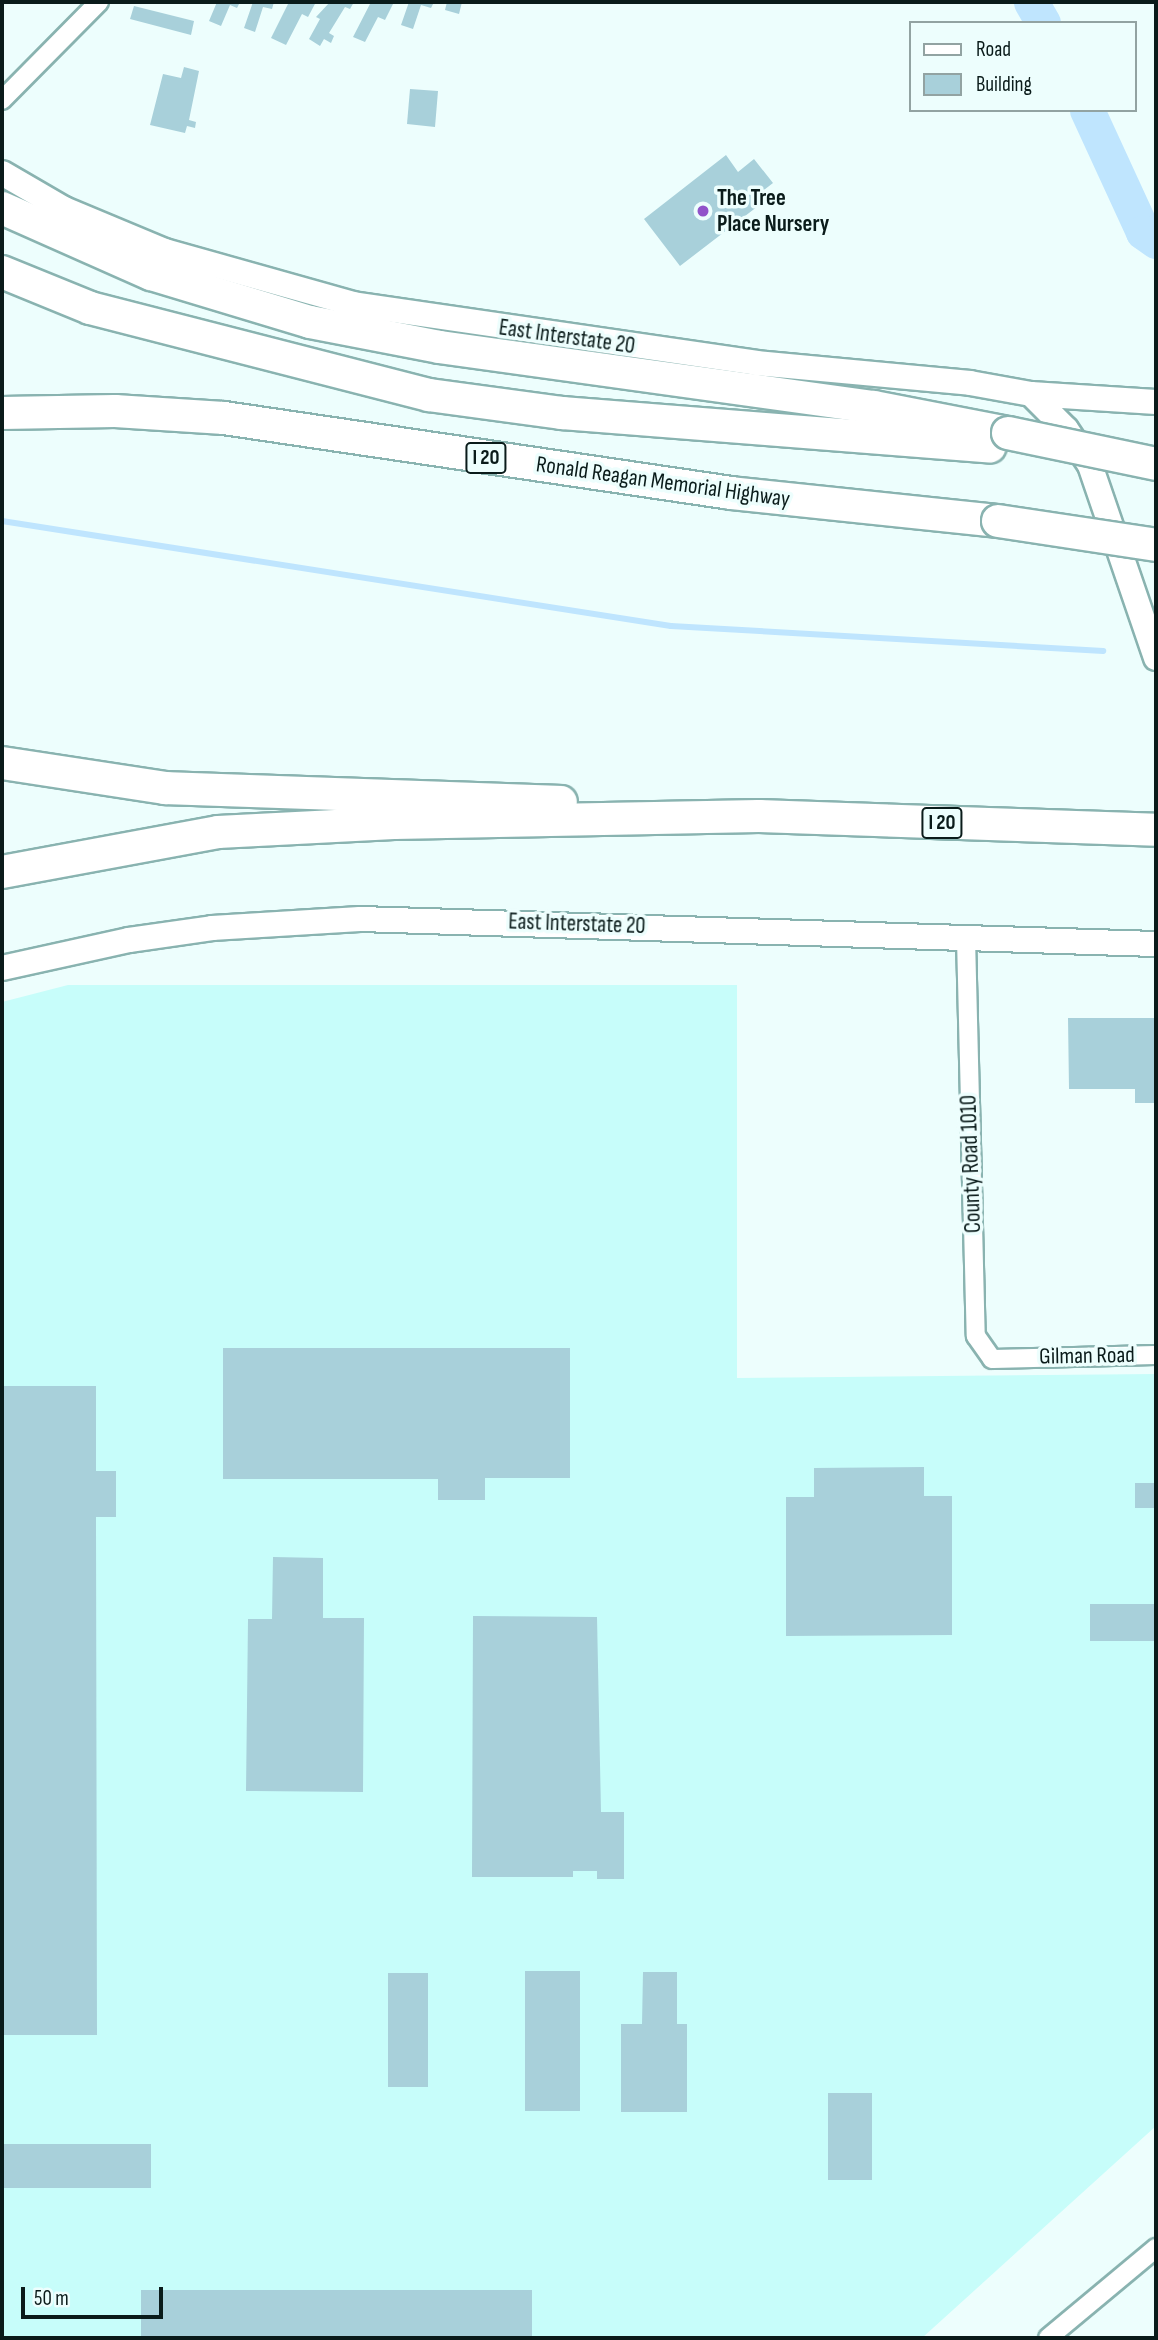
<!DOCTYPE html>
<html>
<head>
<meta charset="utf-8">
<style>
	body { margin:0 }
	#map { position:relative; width:1158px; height:2340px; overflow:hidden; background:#edfefd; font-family:"Sofia Sans Condensed",sans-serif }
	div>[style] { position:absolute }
	.built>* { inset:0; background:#c7fdfa }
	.stream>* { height:6px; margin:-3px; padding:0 3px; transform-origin:3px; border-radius:3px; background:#bfe5fe }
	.river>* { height:35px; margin:-17.5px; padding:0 17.5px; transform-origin:17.5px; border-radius:17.5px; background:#bfe5fe }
	.building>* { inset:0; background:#a8d0da }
	.roads { filter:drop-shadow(2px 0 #89b3b0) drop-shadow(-2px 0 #89b3b0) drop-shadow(0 2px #89b3b0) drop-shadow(0 -2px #89b3b0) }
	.street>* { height:18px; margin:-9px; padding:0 9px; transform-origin:9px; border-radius:9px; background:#fff }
	.secondary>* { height:24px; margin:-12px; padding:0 12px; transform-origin:12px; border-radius:12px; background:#fff }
	.highway>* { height:32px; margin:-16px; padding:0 16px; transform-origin:16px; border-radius:16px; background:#fff }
	.bridges { filter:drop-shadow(2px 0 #89b3b0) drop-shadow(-2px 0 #89b3b0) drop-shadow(0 2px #89b3b0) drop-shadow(0 -2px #89b3b0) }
	.highway-bridge>* { height:32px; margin:-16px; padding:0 16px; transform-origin:16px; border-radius:16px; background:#fff }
	.dots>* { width:19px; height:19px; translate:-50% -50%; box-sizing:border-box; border:4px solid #edfefd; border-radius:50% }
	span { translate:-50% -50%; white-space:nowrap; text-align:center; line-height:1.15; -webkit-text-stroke:7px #edfefd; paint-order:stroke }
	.shield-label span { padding:2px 5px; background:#edfefd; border:2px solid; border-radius:5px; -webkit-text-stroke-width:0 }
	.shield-label { font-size:21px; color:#0a1b1a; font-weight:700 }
	.poi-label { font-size:23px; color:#0a1b1a; font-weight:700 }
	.left { translate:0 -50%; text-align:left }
	.street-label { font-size:23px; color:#0a1b1a }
	.frame { position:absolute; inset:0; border:4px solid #0a1b1a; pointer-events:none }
	.legend { position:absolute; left:909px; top:21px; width:228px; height:91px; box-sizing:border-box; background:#edfefd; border:2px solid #92a3a2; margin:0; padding:9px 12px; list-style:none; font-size:21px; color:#0a1b1a }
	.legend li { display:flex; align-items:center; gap:14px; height:35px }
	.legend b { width:35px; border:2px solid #92a3a2 }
	.scale { position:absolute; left:21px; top:2287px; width:142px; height:32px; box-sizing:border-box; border:4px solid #0a1b1a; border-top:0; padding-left:9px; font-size:21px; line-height:24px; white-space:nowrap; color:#0a1b1a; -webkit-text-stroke:5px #edfefd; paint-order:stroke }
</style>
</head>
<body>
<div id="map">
	<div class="built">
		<div style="clip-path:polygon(68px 985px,737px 985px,737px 1378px,1156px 1374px,1156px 2126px,922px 2338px,2px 2338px,2px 1002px)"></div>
	</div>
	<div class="stream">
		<div style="left:2px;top:521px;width:677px;rotate:8.92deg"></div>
		<div style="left:671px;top:626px;width:433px;rotate:3.3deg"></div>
	</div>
	<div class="river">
		<div style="left:1031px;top:2px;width:24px;rotate:60deg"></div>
		<div style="left:1087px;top:110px;width:134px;rotate:65.3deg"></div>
		<div style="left:1143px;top:232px;width:16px;rotate:35deg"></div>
	</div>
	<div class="building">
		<div style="clip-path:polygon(217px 2px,240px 2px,237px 8px,230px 5px,221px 26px,209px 21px)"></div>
		<div style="clip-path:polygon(253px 2px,274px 2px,272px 9px,263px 7px,255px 32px,244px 28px)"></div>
		<div style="clip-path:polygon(289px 2px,316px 2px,308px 17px,302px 14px,286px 45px,271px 38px)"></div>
		<div style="clip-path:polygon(330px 2px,354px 2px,350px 9px,345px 7px,329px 33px,334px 36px,331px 43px,324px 39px,320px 46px,309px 39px,320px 19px,316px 17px)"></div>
		<div style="clip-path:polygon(371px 2px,394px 2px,385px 20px,378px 17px,365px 42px,353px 37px)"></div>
		<div style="clip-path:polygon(409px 2px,434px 2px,431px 8px,421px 5px,413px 29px,401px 25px)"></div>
		<div style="clip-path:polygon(447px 2px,462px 2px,459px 14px,445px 10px)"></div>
		<div style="clip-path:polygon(134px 6px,194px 21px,191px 35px,130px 19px)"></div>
		<div style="clip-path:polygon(184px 67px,199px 71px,189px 120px,196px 122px,195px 128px,187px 126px,185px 133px,150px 125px,163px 74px,181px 78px)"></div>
		<div style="clip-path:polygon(410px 89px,438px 91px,435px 127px,407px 124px)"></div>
		<div style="clip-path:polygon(726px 155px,738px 172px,754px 159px,773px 183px,756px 196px,762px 203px,680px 266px,644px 219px)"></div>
		<div style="clip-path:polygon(1068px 1018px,1156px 1018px,1156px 1103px,1135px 1103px,1135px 1089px,1069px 1089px)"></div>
		<div style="clip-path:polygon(223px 1348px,570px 1348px,570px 1478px,485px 1478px,485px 1500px,438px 1500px,438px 1479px,223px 1479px)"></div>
		<div style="clip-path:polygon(2px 1386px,96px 1386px,96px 1471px,116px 1471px,116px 1517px,96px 1517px,97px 2035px,2px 2035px)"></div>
		<div style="clip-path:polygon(924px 1467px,924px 1496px,952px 1496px,952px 1635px,786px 1636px,786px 1497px,814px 1497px,814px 1468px)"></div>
		<div style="clip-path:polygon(1135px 1483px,1156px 1483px,1156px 1508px,1135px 1508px)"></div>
		<div style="clip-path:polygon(273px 1557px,323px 1558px,323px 1618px,364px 1618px,363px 1792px,246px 1791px,248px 1619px,272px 1619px)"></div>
		<div style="clip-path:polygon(1090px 1604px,1156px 1604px,1156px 1641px,1090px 1641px)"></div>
		<div style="clip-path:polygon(473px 1616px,597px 1617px,601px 1812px,624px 1812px,624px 1879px,597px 1879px,597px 1871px,573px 1871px,573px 1877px,472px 1877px)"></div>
		<div style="clip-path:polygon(525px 1971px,580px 1971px,580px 2111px,525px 2111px)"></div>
		<div style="clip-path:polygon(643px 1972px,677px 1972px,677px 2024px,687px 2024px,687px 2112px,621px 2112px,621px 2024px,642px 2024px)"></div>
		<div style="clip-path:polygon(388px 1973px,428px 1973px,428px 2087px,388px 2087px)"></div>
		<div style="clip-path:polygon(828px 2093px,872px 2093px,872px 2180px,828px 2180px)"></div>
		<div style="clip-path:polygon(2px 2144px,151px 2144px,151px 2188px,2px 2188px)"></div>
		<div style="clip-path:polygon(141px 2290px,532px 2290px,532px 2338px,141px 2338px)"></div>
	</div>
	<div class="roads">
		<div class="street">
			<div style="left:2px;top:100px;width:138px;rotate:-45.3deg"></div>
			<div style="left:966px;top:938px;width:398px;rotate:88.6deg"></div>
			<div style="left:976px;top:1336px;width:28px;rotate:55deg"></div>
			<div style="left:992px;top:1359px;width:164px;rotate:-1.4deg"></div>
			<div style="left:1048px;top:2338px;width:141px;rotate:-39.8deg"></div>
		</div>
		<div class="secondary">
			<div style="left:2px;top:173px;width:72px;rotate:30.1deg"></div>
			<div style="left:64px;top:209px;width:109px;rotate:22.6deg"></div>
			<div style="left:165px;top:251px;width:195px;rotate:15.7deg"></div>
			<div style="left:353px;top:304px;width:407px;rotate:8.3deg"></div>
			<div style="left:756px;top:363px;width:215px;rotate:5.3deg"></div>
			<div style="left:970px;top:383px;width:62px;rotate:10.2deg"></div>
			<div style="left:1031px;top:394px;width:125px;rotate:3.7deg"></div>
			<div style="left:1031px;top:394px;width:49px;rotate:45deg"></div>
			<div style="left:1066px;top:429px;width:43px;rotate:56.3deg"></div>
			<div style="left:1090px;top:465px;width:204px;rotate:71.1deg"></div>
			<div style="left:2px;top:968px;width:130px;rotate:-12.4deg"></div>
			<div style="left:129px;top:940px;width:84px;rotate:-8.2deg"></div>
			<div style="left:212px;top:928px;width:148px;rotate:-3.5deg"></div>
			<div style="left:360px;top:919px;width:796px;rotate:1.8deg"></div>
		</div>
		<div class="highway">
			<div style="left:2px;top:208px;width:163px;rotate:23.9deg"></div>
			<div style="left:151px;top:274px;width:166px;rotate:16.8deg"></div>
			<div style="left:310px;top:322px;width:132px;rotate:10.9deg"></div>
			<div style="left:440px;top:347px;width:438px;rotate:7.9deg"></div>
			<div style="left:874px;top:407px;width:136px;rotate:11deg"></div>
			<div style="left:2px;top:272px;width:95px;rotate:22.2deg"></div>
			<div style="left:90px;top:308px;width:350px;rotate:14.4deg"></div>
			<div style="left:429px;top:395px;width:134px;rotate:7.7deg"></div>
			<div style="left:562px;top:413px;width:429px;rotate:4.5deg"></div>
			<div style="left:2px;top:413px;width:113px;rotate:-1deg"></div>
			<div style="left:115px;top:411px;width:109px;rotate:3.7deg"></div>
			<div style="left:224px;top:418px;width:513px;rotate:8.41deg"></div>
			<div style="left:731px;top:493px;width:268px;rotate:6deg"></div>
			<div style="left:2px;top:763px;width:165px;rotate:8.7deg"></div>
			<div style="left:165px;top:788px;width:396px;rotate:2deg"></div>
			<div style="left:2px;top:872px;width:220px;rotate:-10.5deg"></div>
			<div style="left:218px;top:832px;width:176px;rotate:-2.9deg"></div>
			<div style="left:394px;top:823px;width:365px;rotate:-1.1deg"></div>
			<div style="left:759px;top:816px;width:397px;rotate:2deg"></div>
		</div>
	</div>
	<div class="bridges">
		<div class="highway-bridge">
			<div style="left:1008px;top:433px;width:151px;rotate:11.8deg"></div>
			<div style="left:998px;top:521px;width:160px;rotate:8.6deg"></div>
		</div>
	</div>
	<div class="dots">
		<div style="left:703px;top:211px;background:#9153c9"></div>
	</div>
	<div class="shield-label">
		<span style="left:486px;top:458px">I 20</span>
		<span style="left:942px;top:823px">I 20</span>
	</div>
	<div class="poi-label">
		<span class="left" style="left:717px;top:211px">The Tree<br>Place Nursery</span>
	</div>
	<div class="street-label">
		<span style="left:567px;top:337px;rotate:8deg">East Interstate 20</span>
		<span style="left:663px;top:482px;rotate:8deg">Ronald Reagan Memorial Highway</span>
		<span style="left:577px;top:924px;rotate:2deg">East Interstate 20</span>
		<span style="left:971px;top:1164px;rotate:-92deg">County Road 1010</span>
		<span style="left:1087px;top:1356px;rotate:-1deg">Gilman Road</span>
	</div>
	<div class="frame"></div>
	<ul class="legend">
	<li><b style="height:9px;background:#fff"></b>Road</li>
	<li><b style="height:19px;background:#a8d0da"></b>Building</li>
	</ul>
	<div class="scale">50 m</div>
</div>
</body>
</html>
